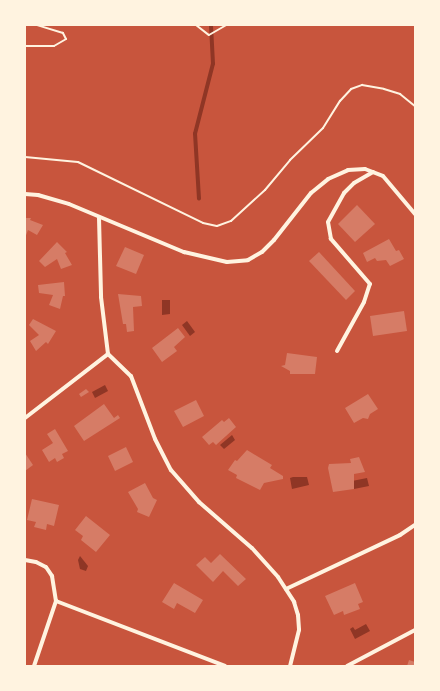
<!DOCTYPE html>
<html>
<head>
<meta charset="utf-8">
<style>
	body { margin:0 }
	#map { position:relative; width:440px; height:691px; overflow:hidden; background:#c8553d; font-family:Roboto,sans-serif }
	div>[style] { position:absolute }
	.water>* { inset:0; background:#8f3625 }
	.stream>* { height:3.5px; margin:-1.75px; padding:0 1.75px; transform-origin:1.75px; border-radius:1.75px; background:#8f3625 }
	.building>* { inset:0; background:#d67c66 }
	.path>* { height:2px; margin:-1px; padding:0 1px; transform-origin:1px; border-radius:1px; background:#fff3e0 }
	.minor>* { height:4px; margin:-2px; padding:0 2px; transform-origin:2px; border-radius:2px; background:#fff3e0 }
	span { translate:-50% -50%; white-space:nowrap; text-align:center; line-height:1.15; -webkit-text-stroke:3.5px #fff3e0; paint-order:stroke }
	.frame { position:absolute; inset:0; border:26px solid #fff3e0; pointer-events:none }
</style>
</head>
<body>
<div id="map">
	<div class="water">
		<div style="clip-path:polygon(162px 300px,170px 300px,170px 314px,162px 315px)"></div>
		<div style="clip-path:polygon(187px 321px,195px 332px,190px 336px,182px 325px)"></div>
		<div style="clip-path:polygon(105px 385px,108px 391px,95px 398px,92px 392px)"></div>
		<div style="clip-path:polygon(232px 435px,235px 440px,224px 449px,220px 445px)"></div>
		<div style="clip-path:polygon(293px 477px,307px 477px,309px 485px,292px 489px,290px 478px)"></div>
		<div style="clip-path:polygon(367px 478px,369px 486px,354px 489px,352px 481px)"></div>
		<div style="clip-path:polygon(80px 556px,88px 566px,86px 571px,80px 569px,78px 560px)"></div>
		<div style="clip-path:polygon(366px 624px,370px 631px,355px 639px,350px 629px,353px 627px,355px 630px)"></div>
	</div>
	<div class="stream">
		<div style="left:199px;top:199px;width:65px;rotate:-93.5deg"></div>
		<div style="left:195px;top:134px;width:72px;rotate:-75.6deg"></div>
		<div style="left:213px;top:64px;width:39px;rotate:-93deg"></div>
	</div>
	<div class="building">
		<div style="clip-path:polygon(357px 205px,375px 224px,355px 242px,338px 224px)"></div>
		<div style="clip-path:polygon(25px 218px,31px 218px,30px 220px,43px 225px,37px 235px,28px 230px,25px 238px)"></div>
		<div style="clip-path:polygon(389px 239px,396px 251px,399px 250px,404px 259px,390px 266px,386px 260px,377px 261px,375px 258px,367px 262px,363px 253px)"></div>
		<div style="clip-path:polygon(57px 242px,67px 252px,65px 253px,72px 265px,61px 269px,57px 259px,45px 267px,39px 261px)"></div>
		<div style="clip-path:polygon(125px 247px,144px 255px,136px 274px,116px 266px)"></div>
		<div style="clip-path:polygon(319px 252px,355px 291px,346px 300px,309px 261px)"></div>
		<div style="clip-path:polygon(64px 282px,65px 296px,63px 296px,60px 309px,49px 305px,53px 295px,39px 293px,38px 285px)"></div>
		<div style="clip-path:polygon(118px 294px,141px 296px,142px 306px,133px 307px,134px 331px,127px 332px,126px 324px,123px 324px)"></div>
		<div style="clip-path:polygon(404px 311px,407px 331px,373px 336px,370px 316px)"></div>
		<div style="clip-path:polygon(33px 319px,56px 331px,48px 344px,46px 342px,36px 351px,30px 341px,39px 335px,29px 325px)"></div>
		<div style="clip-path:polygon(178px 328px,185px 337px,174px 347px,177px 351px,162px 362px,152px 348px)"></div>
		<div style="clip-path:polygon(287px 353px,317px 357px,315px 374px,290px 374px,290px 371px,281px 366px,285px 365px)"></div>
		<div style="clip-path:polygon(86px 389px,89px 392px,81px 397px,79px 394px)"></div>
		<div style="clip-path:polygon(368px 394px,378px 409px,370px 414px,368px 419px,363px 418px,354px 423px,345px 408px)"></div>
		<div style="clip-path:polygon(196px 400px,204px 416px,183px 427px,174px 411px)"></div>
		<div style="clip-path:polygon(104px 404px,114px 418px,118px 415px,120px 418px,84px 441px,74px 426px)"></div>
		<div style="clip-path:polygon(229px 418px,236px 427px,216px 445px,213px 442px,209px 445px,202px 437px,222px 420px,224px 422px)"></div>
		<div style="clip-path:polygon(55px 429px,68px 451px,62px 454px,64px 458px,57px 462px,55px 458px,49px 462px,42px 450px,53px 443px,47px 434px)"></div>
		<div style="clip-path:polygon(126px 447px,133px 462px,115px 471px,108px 456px)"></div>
		<div style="clip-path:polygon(247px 450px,272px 465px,270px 468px,283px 476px,283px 479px,264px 483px,260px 490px,236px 478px,237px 475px,228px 470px,235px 460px,237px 461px)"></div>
		<div style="clip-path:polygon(25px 453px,33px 465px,25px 471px)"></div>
		<div style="clip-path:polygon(359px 457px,365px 472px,354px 474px,354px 489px,333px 492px,328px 468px,329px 464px,351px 463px,350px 459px)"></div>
		<div style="clip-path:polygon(145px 483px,153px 498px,157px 500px,149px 517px,137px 512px,138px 509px,128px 492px)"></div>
		<div style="clip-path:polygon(32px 499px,59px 505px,54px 526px,47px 524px,46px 530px,34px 527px,36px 522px,27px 520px)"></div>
		<div style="clip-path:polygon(86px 516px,110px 535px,96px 552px,81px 540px,83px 536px,75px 530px)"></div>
		<div style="clip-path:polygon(220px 554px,246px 579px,238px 586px,223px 571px,213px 582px,196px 565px,205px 557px,211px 563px)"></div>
		<div style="clip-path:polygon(174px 583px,203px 600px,195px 613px,177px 603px,174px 609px,162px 602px)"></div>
		<div style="clip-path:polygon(355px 583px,363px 602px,358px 604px,360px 609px,344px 615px,343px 611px,334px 615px,325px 596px)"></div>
		<div style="clip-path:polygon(409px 660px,415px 662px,415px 666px,407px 666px)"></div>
	</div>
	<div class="path">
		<div style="left:196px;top:25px;width:16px;rotate:38deg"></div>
		<div style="left:209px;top:35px;width:20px;rotate:-30deg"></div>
		<div style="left:25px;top:46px;width:29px"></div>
		<div style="left:54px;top:46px;width:14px;rotate:-30deg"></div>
		<div style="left:66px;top:39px;width:7px;rotate:-117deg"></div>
		<div style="left:63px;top:33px;width:27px;rotate:-163deg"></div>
		<div style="left:25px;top:157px;width:53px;rotate:5.4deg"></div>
		<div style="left:78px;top:162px;width:139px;rotate:26deg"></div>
		<div style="left:203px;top:223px;width:14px;rotate:12deg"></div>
		<div style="left:217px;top:226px;width:15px;rotate:-20deg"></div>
		<div style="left:231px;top:221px;width:46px;rotate:-42.4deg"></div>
		<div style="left:265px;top:190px;width:39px;rotate:-50deg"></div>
		<div style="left:290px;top:160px;width:46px;rotate:-44.1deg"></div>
		<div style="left:323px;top:128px;width:32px;rotate:-58deg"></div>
		<div style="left:340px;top:101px;width:16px;rotate:-47deg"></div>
		<div style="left:351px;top:89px;width:12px;rotate:-20deg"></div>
		<div style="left:362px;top:85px;width:22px;rotate:10deg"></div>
		<div style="left:384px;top:89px;width:17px;rotate:17deg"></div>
		<div style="left:400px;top:94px;width:19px;rotate:39deg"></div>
	</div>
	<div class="minor">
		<div style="left:25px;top:194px;width:13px;rotate:4deg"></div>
		<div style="left:38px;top:195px;width:32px;rotate:16deg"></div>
		<div style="left:69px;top:204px;width:125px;rotate:22.7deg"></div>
		<div style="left:184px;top:252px;width:44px;rotate:13.1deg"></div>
		<div style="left:227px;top:262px;width:21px;rotate:-5deg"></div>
		<div style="left:248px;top:260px;width:16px;rotate:-30deg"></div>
		<div style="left:262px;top:252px;width:17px;rotate:-45deg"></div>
		<div style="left:274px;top:240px;width:60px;rotate:-51.8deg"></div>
		<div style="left:311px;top:193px;width:22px;rotate:-39deg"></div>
		<div style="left:328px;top:179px;width:22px;rotate:-24deg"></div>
		<div style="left:348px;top:170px;width:17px;rotate:-3deg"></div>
		<div style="left:365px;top:169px;width:19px;rotate:21deg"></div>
		<div style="left:383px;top:176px;width:50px;rotate:49.9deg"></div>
		<div style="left:99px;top:218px;width:79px;rotate:88.5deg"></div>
		<div style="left:101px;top:297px;width:57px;rotate:83deg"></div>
		<div style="left:108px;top:354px;width:32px;rotate:44deg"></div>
		<div style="left:131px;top:376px;width:67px;rotate:69.1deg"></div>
		<div style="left:155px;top:439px;width:35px;rotate:63deg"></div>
		<div style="left:171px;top:470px;width:43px;rotate:48.8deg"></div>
		<div style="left:199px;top:502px;width:70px;rotate:41deg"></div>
		<div style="left:252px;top:548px;width:39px;rotate:48deg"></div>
		<div style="left:278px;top:577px;width:30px;rotate:57deg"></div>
		<div style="left:294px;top:602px;width:14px;rotate:73deg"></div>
		<div style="left:298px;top:615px;width:15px;rotate:86deg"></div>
		<div style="left:299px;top:630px;width:37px;rotate:104deg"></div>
		<div style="left:337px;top:351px;width:56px;rotate:-61.1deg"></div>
		<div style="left:364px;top:302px;width:19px;rotate:-72deg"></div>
		<div style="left:370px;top:284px;width:60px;rotate:-130.9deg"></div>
		<div style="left:331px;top:239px;width:17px;rotate:-100deg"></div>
		<div style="left:328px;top:222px;width:33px;rotate:-61deg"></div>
		<div style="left:344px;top:193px;width:14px;rotate:-45deg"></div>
		<div style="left:354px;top:183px;width:22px;rotate:-30deg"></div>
		<div style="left:25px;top:418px;width:105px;rotate:-37.6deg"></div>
		<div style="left:25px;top:560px;width:11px;rotate:10deg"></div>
		<div style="left:36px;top:562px;width:11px;rotate:27deg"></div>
		<div style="left:46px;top:567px;width:11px;rotate:56deg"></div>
		<div style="left:52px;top:576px;width:25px;rotate:81deg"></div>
		<div style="left:56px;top:601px;width:181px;rotate:21deg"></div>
		<div style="left:286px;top:589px;width:126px;rotate:-25.3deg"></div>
		<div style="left:400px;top:535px;width:18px;rotate:-34deg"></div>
		<div style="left:34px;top:666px;width:69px;rotate:-71.3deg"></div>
		<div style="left:347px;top:666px;width:77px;rotate:-27.9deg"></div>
	</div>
	<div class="frame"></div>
</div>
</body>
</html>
